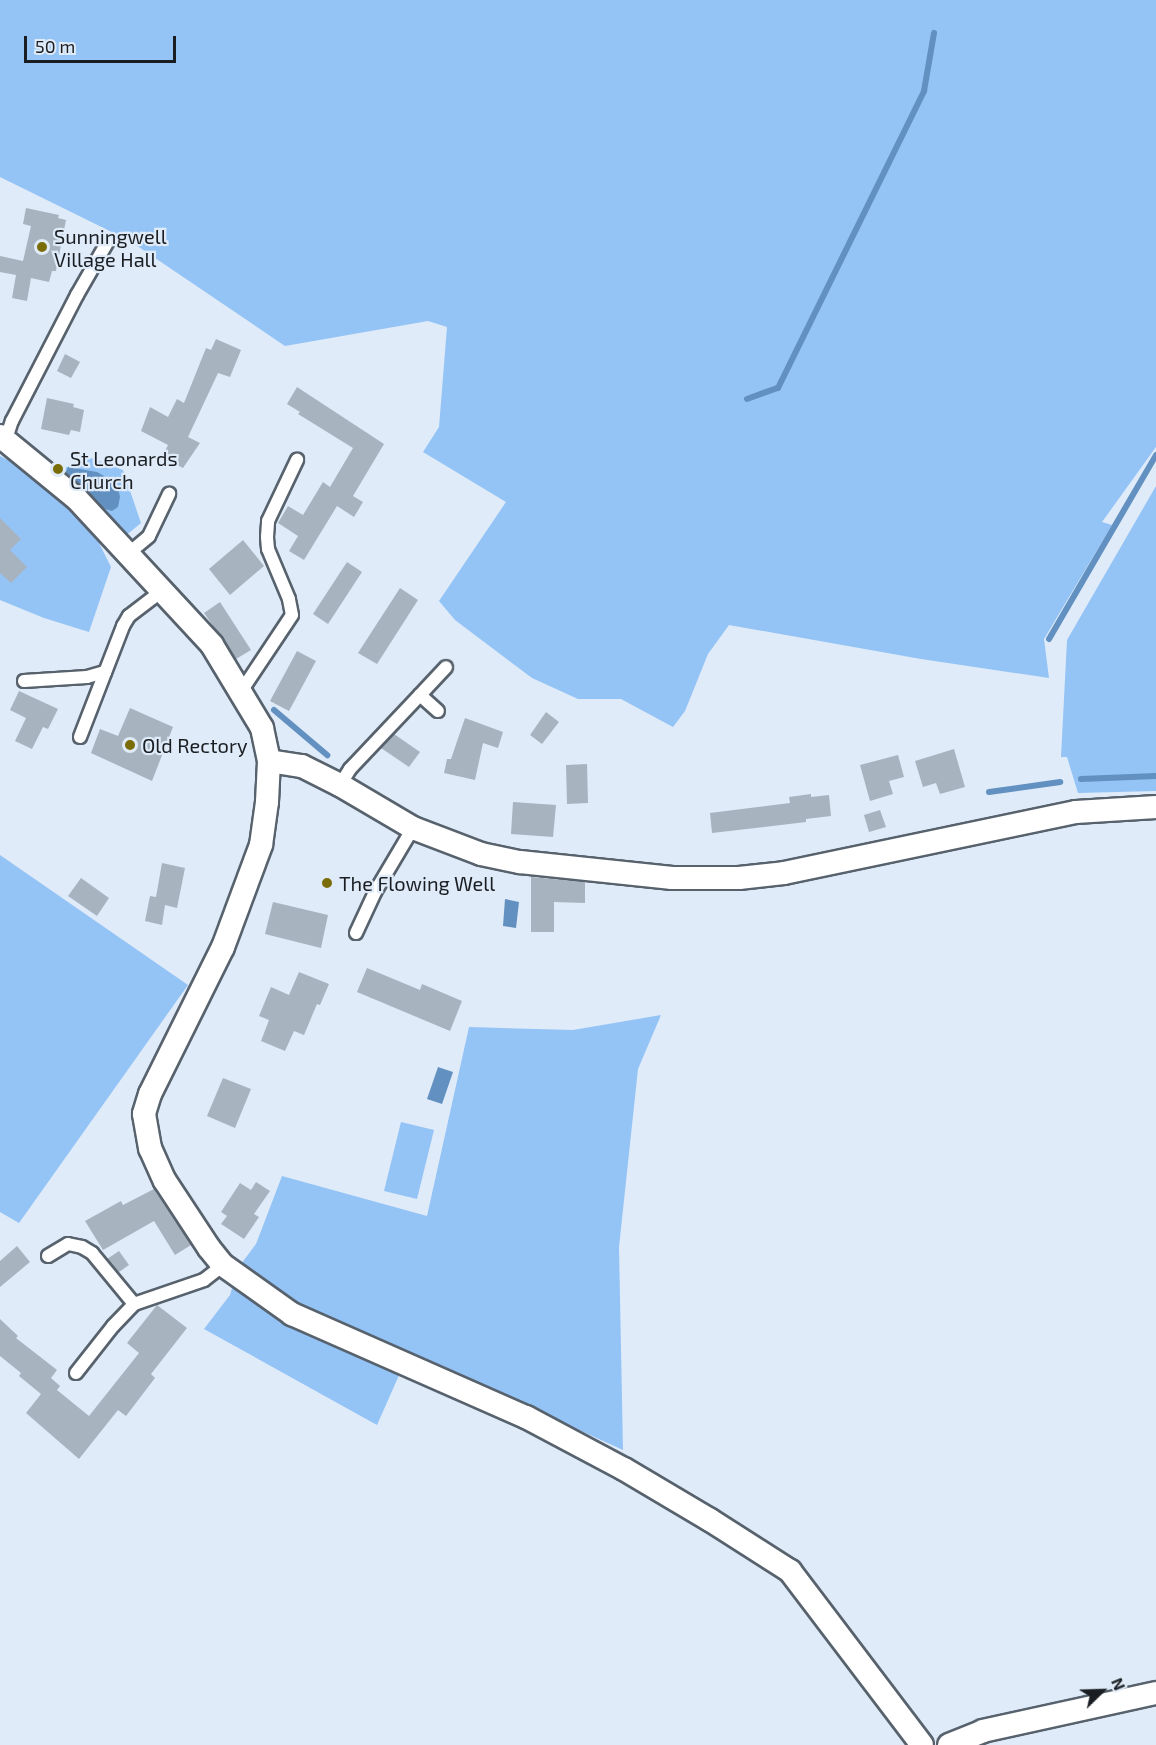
<!DOCTYPE html>
<html>
<head>
<meta charset="utf-8">
<style>
	body { margin:0 }
	#map { position:relative; width:1156px; height:1745px; overflow:hidden; background:#dfebf8; font-family:"Exo 2",sans-serif }
	div>[style] { position:absolute }
	.green>* { inset:0; background:#94c3f6 }
	.water>* { inset:0; background:#6190c1 }
	.stream>* { height:6px; margin:-3px; padding:0 3px; transform-origin:3px; border-radius:3px; background:#6190c1 }
	.building>* { inset:0; background:#a8b3c0 }
	.roads { filter:drop-shadow(2px 0 #57626d) drop-shadow(-2px 0 #57626d) drop-shadow(0 2px #57626d) drop-shadow(0 -2px #57626d) }
	.service>* { height:12px; margin:-6px; padding:0 6px; transform-origin:6px; border-radius:6px; background:#fff }
	.minor>* { height:22px; margin:-11px; padding:0 11px; transform-origin:11px; border-radius:11px; background:#fff }
	.dots>* { width:16px; height:16px; translate:-50% -50%; box-sizing:border-box; border:3px solid #dfebf8; border-radius:50% }
	span { translate:-50% -50%; white-space:nowrap; text-align:center; line-height:1.15; -webkit-text-stroke:4.5px #dfebf8; paint-order:stroke }
	.poi-label { font-size:20px; color:#1a1e23 }
	.left { translate:0 -50%; text-align:left }
	.north { position:absolute; left:1072px; top:1661px; width:60px; height:60px; -webkit-text-stroke:4px #dfebf8; paint-order:stroke; rotate:67deg; font-size:16px; font-weight:700; line-height:24px; text-align:center; color:#1a1e23 }
	.north::after { content:''; display:block; margin:auto; width:21px; height:27px; background:#1a1e23; clip-path:polygon(50% 0,100% 100%,50% 72%,0 100%) }
	.scale { position:absolute; left:24px; top:36px; width:152px; height:27px; box-sizing:border-box; border:3px solid #1a1e23; border-top:0; padding-left:8px; font-size:18px; line-height:21px; white-space:nowrap; color:#1a1e23; -webkit-text-stroke:4px #dfebf8; paint-order:stroke }
</style>
</head>
<body>
<div id="map">
	<div class="green">
		<div style="clip-path:polygon(0 0,1156px 0,1156px 447px,1102px 522px,1112px 525px,1044px 639px,1049px 678px,921px 659px,729px 625px,708px 654px,685px 711px,673px 727px,621px 699px,578px 699px,532px 678px,455px 620px,439px 601px,506px 502px,423px 452px,439px 427px,447px 327px,428px 321px,285px 346px,130px 241px,0 177px)"></div>
		<div style="clip-path:polygon(0 456px,28px 470px,94px 533px,111px 567px,89px 632px,44px 618px,0 600px)"></div>
		<div style="clip-path:polygon(91px 458px,123px 470px,141px 523px,124px 537px,109px 518px,59px 470px)"></div>
		<div style="clip-path:polygon(1156px 486px,1156px 791px,1078px 793px,1067px 757px,1061px 757px,1067px 640px)"></div>
		<div style="clip-path:polygon(0 855px,188px 985px,19px 1223px,0 1212px)"></div>
		<div style="clip-path:polygon(661px 1015px,638px 1069px,619px 1247px,623px 1450px,398px 1348px,400px 1373px,377px 1425px,204px 1329px,230px 1295px,238px 1268px,256px 1244px,282px 1176px,427px 1216px,469px 1027px,573px 1030px)"></div>
		<div style="clip-path:polygon(401px 1122px,434px 1130px,417px 1199px,384px 1191px)"></div>
	</div>
	<div class="water">
		<div style="clip-path:polygon(68px 467px,97px 472px,111px 480px,118px 488px,120px 497px,118px 507px,112px 511px,105px 509px,90px 497px,65px 474px)"></div>
		<div style="clip-path:polygon(505px 899px,519px 902px,516px 928px,503px 926px)"></div>
		<div style="clip-path:polygon(438px 1067px,453px 1072px,442px 1104px,427px 1099px)"></div>
	</div>
	<div class="stream">
		<div style="left:747px;top:399px;width:33px;rotate:-20deg"></div>
		<div style="left:778px;top:388px;width:331px;rotate:-63.8deg"></div>
		<div style="left:924px;top:91px;width:59px;rotate:-80.2deg"></div>
		<div style="left:1049px;top:639px;width:213px;rotate:-59.8deg"></div>
		<div style="left:274px;top:710px;width:70px;rotate:40.3deg"></div>
		<div style="left:1081px;top:779px;width:75px;rotate:-2.3deg"></div>
		<div style="left:989px;top:792px;width:72px;rotate:-8deg"></div>
	</div>
	<div class="building">
		<div style="clip-path:polygon(26px 208px,59px 215px,58px 218px,66px 220px,56px 271px,52px 271px,49px 282px,31px 278px,27px 301px,12px 298px,16px 275px,0 272px,0 256px,23px 261px,31px 226px,23px 224px)"></div>
		<div style="clip-path:polygon(216px 339px,241px 350px,230px 377px,218px 373px,188px 437px,200px 443px,183px 468px,162px 457px,168px 445px,141px 431px,150px 407px,168px 417px,177px 399px,184px 403px,206px 348px,211px 350px)"></div>
		<div style="clip-path:polygon(65px 354px,80px 362px,71px 378px,57px 371px)"></div>
		<div style="clip-path:polygon(297px 387px,384px 444px,353px 496px,363px 502px,354px 517px,337px 506px,304px 560px,289px 551px,298px 536px,278px 523px,288px 506px,303px 515px,323px 482px,330px 487px,353px 448px,298px 414px,300px 412px,287px 404px)"></div>
		<div style="clip-path:polygon(47px 398px,74px 404px,73px 407px,84px 410px,80px 432px,71px 430px,69px 435px,41px 429px)"></div>
		<div style="clip-path:polygon(0 518px,21px 539px,10px 550px,27px 567px,11px 583px,0 573px)"></div>
		<div style="clip-path:polygon(243px 540px,264px 566px,230px 595px,209px 569px)"></div>
		<div style="clip-path:polygon(347px 562px,362px 572px,328px 624px,313px 614px)"></div>
		<div style="clip-path:polygon(400px 588px,418px 600px,377px 664px,358px 653px)"></div>
		<div style="clip-path:polygon(220px 602px,251px 650px,236px 659px,204px 613px)"></div>
		<div style="clip-path:polygon(297px 651px,316px 661px,289px 711px,270px 701px)"></div>
		<div style="clip-path:polygon(19px 691px,58px 709px,48px 729px,43px 727px,32px 749px,15px 741px,26px 718px,10px 710px)"></div>
		<div style="clip-path:polygon(130px 708px,173px 727px,152px 781px,91px 753px,100px 729px,118px 736px)"></div>
		<div style="clip-path:polygon(546px 712px,559px 722px,542px 744px,530px 735px)"></div>
		<div style="clip-path:polygon(465px 718px,503px 732px,498px 748px,483px 743px,475px 780px,444px 773px,447px 759px,451px 759px)"></div>
		<div style="clip-path:polygon(394px 734px,420px 752px,409px 767px,381px 748px)"></div>
		<div style="clip-path:polygon(954px 749px,965px 787px,940px 794px,936px 783px,923px 787px,915px 761px)"></div>
		<div style="clip-path:polygon(898px 755px,904px 777px,889px 781px,893px 794px,870px 801px,860px 765px)"></div>
		<div style="clip-path:polygon(587px 764px,588px 803px,567px 804px,566px 765px)"></div>
		<div style="clip-path:polygon(811px 794px,811px 797px,829px 795px,831px 816px,806px 819px,806px 822px,712px 833px,710px 813px,790px 803px,789px 797px)"></div>
		<div style="clip-path:polygon(513px 802px,556px 805px,553px 837px,511px 834px)"></div>
		<div style="clip-path:polygon(880px 810px,886px 827px,869px 832px,864px 815px)"></div>
		<div style="clip-path:polygon(162px 863px,185px 868px,177px 908px,165px 905px,162px 925px,145px 921px,150px 896px,156px 897px)"></div>
		<div style="clip-path:polygon(531px 877px,585px 882px,585px 903px,554px 902px,554px 932px,531px 932px)"></div>
		<div style="clip-path:polygon(81px 878px,109px 898px,97px 916px,68px 896px)"></div>
		<div style="clip-path:polygon(273px 902px,328px 915px,321px 948px,265px 934px)"></div>
		<div style="clip-path:polygon(367px 968px,420px 990px,422px 984px,462px 1001px,450px 1031px,357px 992px)"></div>
		<div style="clip-path:polygon(299px 972px,329px 984px,320px 1005px,317px 1004px,304px 1035px,294px 1031px,285px 1051px,261px 1041px,269px 1020px,259px 1016px,271px 987px,289px 995px)"></div>
		<div style="clip-path:polygon(223px 1078px,251px 1089px,235px 1128px,207px 1116px)"></div>
		<div style="clip-path:polygon(256px 1182px,270px 1191px,254px 1214px,259px 1217px,244px 1239px,221px 1224px,227px 1216px,221px 1212px,240px 1183px,251px 1190px)"></div>
		<div style="clip-path:polygon(154px 1189px,191px 1245px,175px 1255px,154px 1221px,103px 1250px,85px 1221px,121px 1201px,123px 1205px)"></div>
		<div style="clip-path:polygon(17px 1246px,30px 1262px,0 1287px,0 1261px)"></div>
		<div style="clip-path:polygon(119px 1251px,129px 1265px,119px 1272px,107px 1259px)"></div>
		<div style="clip-path:polygon(157px 1305px,187px 1328px,151px 1374px,155px 1378px,126px 1416px,118px 1410px,79px 1459px,26px 1413px,41px 1394px,19px 1376px,21px 1373px,0 1356px,0 1319px,18px 1336px,16px 1338px,57px 1370px,51px 1378px,60px 1386px,57px 1390px,89px 1416px,139px 1353px,127px 1343px)"></div>
	</div>
	<div class="roads">
		<div class="service">
			<div style="left:6px;top:439px;width:19px;rotate:-72deg"></div>
			<div style="left:12px;top:421px;width:142px;rotate:-62.7deg"></div>
			<div style="left:77px;top:295px;width:62px;rotate:-60.1deg"></div>
			<div style="left:129px;top:553px;width:26px;rotate:-40deg"></div>
			<div style="left:149px;top:536px;width:47px;rotate:-64.5deg"></div>
			<div style="left:24px;top:681px;width:63px;rotate:-3.6deg"></div>
			<div style="left:87px;top:677px;width:19px;rotate:-16deg"></div>
			<div style="left:242px;top:690px;width:90px;rotate:-56.3deg"></div>
			<div style="left:292px;top:615px;width:16px;rotate:-101deg"></div>
			<div style="left:289px;top:599px;width:54px;rotate:-112.8deg"></div>
			<div style="left:268px;top:549px;width:12px;rotate:-95deg"></div>
			<div style="left:267px;top:537px;width:16px;rotate:-86deg"></div>
			<div style="left:268px;top:521px;width:68px;rotate:-64.6deg"></div>
			<div style="left:420px;top:695px;width:38px;rotate:-47deg"></div>
			<div style="left:80px;top:737px;width:119px;rotate:-68.8deg"></div>
			<div style="left:123px;top:626px;width:12px;rotate:-59deg"></div>
			<div style="left:129px;top:616px;width:43px;rotate:-37.4deg"></div>
			<div style="left:340px;top:785px;width:19px;rotate:-58deg"></div>
			<div style="left:350px;top:769px;width:102px;rotate:-46.6deg"></div>
			<div style="left:420px;top:695px;width:24px;rotate:42deg"></div>
			<div style="left:356px;top:933px;width:45px;rotate:-65.1deg"></div>
			<div style="left:375px;top:892px;width:74px;rotate:-59.3deg"></div>
			<div style="left:48px;top:1256px;width:23px;rotate:-31deg"></div>
			<div style="left:68px;top:1244px;width:14px;rotate:12deg"></div>
			<div style="left:82px;top:1247px;width:12px;rotate:31deg"></div>
			<div style="left:92px;top:1253px;width:66px;rotate:50.5deg"></div>
			<div style="left:76px;top:1373px;width:60px;rotate:-51.8deg"></div>
			<div style="left:113px;top:1326px;width:30px;rotate:-46deg"></div>
			<div style="left:134px;top:1304px;width:74px;rotate:-18.9deg"></div>
			<div style="left:204px;top:1280px;width:24px;rotate:-38deg"></div>
		</div>
		<div class="minor">
			<div style="left:0;top:436px;width:99px;rotate:39.3deg"></div>
			<div style="left:77px;top:499px;width:199px;rotate:47.2deg"></div>
			<div style="left:212px;top:645px;width:97px;rotate:58.9deg"></div>
			<div style="left:262px;top:728px;width:34px;rotate:78deg"></div>
			<div style="left:269px;top:761px;width:41px;rotate:92.8deg"></div>
			<div style="left:267px;top:802px;width:43px;rotate:97.9deg"></div>
			<div style="left:261px;top:845px;width:109px;rotate:110.4deg"></div>
			<div style="left:223px;top:947px;width:164px;rotate:116.4deg"></div>
			<div style="left:150px;top:1094px;width:21px;rotate:107deg"></div>
			<div style="left:144px;top:1114px;width:35px;rotate:80deg"></div>
			<div style="left:150px;top:1148px;width:36px;rotate:66deg"></div>
			<div style="left:165px;top:1181px;width:80px;rotate:56.7deg"></div>
			<div style="left:209px;top:1248px;width:22px;rotate:51deg"></div>
			<div style="left:223px;top:1265px;width:85px;rotate:35.4deg"></div>
			<div style="left:292px;top:1314px;width:256px;rotate:23.8deg"></div>
			<div style="left:526px;top:1417px;width:111px;rotate:28deg"></div>
			<div style="left:624px;top:1469px;width:100px;rotate:30.7deg"></div>
			<div style="left:710px;top:1520px;width:95px;rotate:32.5deg"></div>
			<div style="left:790px;top:1571px;width:218px;rotate:52.8deg"></div>
			<div style="left:269px;top:761px;width:33px;rotate:9deg"></div>
			<div style="left:302px;top:766px;width:42px;rotate:26.6deg"></div>
			<div style="left:340px;top:785px;width:85px;rotate:30.5deg"></div>
			<div style="left:413px;top:828px;width:73px;rotate:20.9deg"></div>
			<div style="left:481px;top:854px;width:40px;rotate:12deg"></div>
			<div style="left:520px;top:862px;width:153px;rotate:6deg"></div>
			<div style="left:672px;top:878px;width:67px"></div>
			<div style="left:739px;top:878px;width:45px;rotate:-6.3deg"></div>
			<div style="left:784px;top:873px;width:298px;rotate:-11.8deg"></div>
			<div style="left:1076px;top:812px;width:80px;rotate:-3.6deg"></div>
			<div style="left:949px;top:1745px;width:37px;rotate:-22deg"></div>
			<div style="left:983px;top:1731px;width:177px;rotate:-12.4deg"></div>
		</div>
	</div>
	<div class="dots">
		<div style="left:42px;top:247px;background:#7a6c06"></div>
		<div style="left:58px;top:469px;background:#7a6c06"></div>
		<div style="left:130px;top:745px;background:#7a6c06"></div>
		<div style="left:327px;top:883px;background:#7a6c06"></div>
	</div>
	<div class="poi-label">
		<span class="left" style="left:54px;top:248px">Sunningwell<br>Village Hall</span>
		<span class="left" style="left:70px;top:470px">St Leonards<br>Church</span>
		<span class="left" style="left:142px;top:745px">Old Rectory</span>
		<span class="left" style="left:339px;top:883px">The Flowing Well</span>
	</div>
	<div class="north">N</div>
	<div class="scale">50 m</div>
</div>
</body>
</html>
